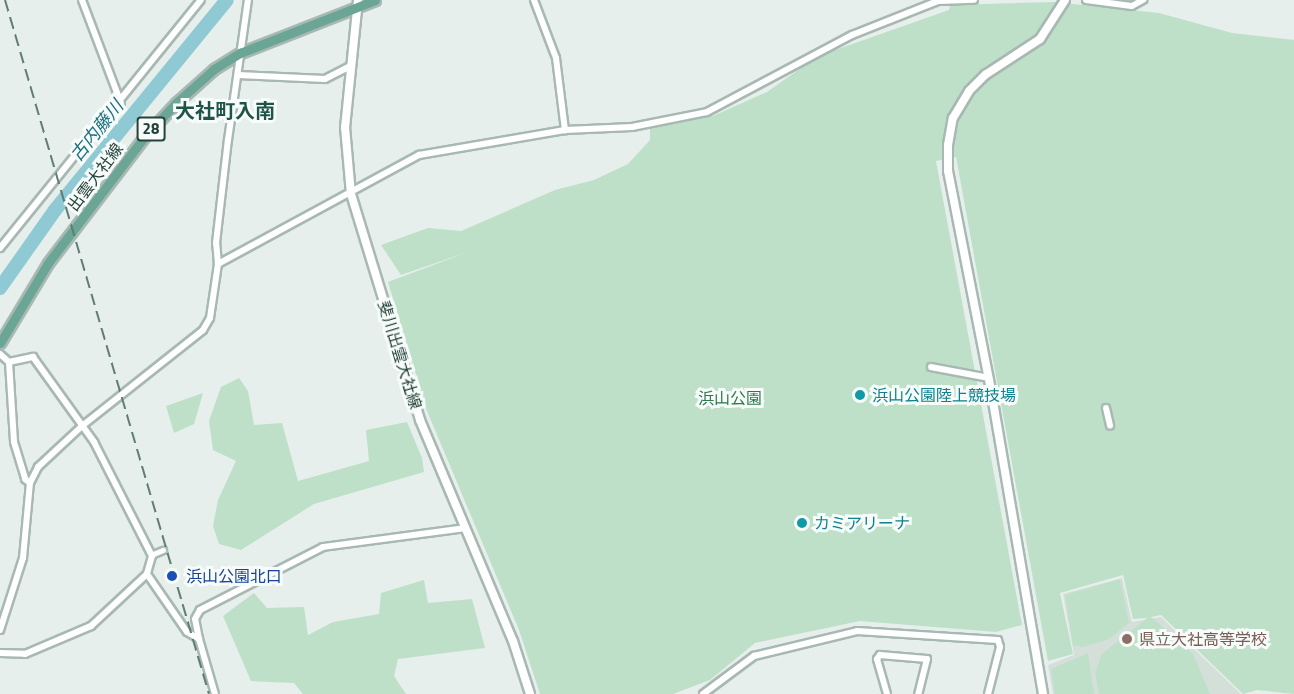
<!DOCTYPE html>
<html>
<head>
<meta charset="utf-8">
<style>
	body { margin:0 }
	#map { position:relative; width:1294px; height:694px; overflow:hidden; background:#e6efeb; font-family:"Titillium Web","Noto Sans JP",sans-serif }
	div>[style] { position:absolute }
	.built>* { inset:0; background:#d4dfda }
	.green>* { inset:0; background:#bfe0c8 }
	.river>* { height:14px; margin:-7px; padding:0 7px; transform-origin:7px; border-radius:7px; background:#8ec9d4 }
	.roads { filter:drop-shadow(2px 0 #a8b8b2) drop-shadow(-2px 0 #a8b8b2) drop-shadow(0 2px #a8b8b2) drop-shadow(0 -2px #a8b8b2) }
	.pedestrian>* { height:4.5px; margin:-2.25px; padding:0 2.25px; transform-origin:2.25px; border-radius:2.25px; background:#fff }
	.minor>* { height:6px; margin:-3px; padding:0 3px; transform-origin:3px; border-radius:3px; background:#fff }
	.tertiary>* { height:8px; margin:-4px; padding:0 4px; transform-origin:4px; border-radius:4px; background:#fff }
	.secondary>* { height:8px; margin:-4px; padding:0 4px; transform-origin:4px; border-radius:4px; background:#fff }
	.primary>* { height:9px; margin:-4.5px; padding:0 4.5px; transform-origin:4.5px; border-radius:4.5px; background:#6aa596 }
	.rail>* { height:2px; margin-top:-1px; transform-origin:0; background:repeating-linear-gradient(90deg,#5f7d75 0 12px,transparent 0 18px) }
	.dots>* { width:16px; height:16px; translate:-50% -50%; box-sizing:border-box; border:3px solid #f7fbf9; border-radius:50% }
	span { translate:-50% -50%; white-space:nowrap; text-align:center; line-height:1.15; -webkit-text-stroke:6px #f7fbf9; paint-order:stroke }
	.shield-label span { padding:2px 4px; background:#f7fbf9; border:2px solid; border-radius:4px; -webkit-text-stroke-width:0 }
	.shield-label { font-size:15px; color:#24423a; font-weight:700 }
	.street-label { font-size:16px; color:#24423a }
	.culture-label { font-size:16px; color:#0d838f }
	.left { translate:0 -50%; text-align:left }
	.park-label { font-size:16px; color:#2d7a4b }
	.transit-label { font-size:16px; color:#164399 }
	.education-label { font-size:16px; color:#785e54 }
	.water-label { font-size:18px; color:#1c6f80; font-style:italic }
	.quarter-label { font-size:20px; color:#1f5548; font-weight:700 }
</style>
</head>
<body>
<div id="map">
	<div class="built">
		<div style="clip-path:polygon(1122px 578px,1132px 622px,1161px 617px,1241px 694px,1053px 694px,1048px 665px,1074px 655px,1063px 594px)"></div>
	</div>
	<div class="green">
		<div style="clip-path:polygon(1054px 2px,1159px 13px,1232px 33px,1294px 40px,1294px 694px,1257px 690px,1243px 694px,1161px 615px,1151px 617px,1193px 654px,1210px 694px,1099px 694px,1095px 672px,1102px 654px,1147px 618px,1133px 619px,1123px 575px,1060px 593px,1073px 654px,1048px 661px,956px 157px,936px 161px,1022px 625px,996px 632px,860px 621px,755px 643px,710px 680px,673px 694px,540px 694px,519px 630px,427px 411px,388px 282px,468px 252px,401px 275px,381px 245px,428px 228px,461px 231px,555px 190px,594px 180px,628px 164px,650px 140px,650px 127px,713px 116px,767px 92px,818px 56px,949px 10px,950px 5px)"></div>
		<div style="clip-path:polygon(239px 378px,248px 391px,254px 425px,282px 423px,298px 481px,369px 461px,366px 430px,407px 422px,422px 458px,424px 472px,314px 504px,241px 550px,219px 544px,213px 526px,218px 500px,236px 461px,213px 450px,209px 421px,221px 387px)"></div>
		<div style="clip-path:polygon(203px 393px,194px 424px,174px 433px,166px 406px)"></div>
		<div style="clip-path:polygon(1120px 579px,1129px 623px,1109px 639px,1083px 647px,1073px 645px,1065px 595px)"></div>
		<div style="clip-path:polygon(424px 580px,428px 603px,472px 599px,485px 648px,398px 659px,394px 676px,406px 694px,303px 694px,294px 683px,251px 681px,223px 616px,254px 593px,267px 608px,304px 607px,308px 635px,333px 622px,379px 614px,381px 593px)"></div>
		<div style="clip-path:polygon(1088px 653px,1094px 694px,1055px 694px,1051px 669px)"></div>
	</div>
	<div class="river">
		<div style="left:0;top:288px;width:95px;rotate:-54.8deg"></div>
		<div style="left:55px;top:210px;width:271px;rotate:-50.7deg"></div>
	</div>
	<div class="roads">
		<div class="pedestrian">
			<div style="left:151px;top:555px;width:13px;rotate:-23deg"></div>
		</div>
		<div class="minor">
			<div style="left:82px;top:0;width:110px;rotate:69.3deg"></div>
			<div style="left:534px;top:0;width:62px;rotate:69.2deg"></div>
			<div style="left:556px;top:58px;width:73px;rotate:82.9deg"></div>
			<div style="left:1086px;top:0;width:46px;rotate:7.4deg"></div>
			<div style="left:1132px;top:6px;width:13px;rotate:-29deg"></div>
			<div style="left:238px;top:75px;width:87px;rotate:2.6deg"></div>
			<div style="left:325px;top:79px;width:28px;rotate:-27deg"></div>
			<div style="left:0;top:248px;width:319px;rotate:-51deg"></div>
			<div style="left:218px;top:264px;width:21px;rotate:-95deg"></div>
			<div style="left:216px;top:243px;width:104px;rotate:-83.4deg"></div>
			<div style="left:228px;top:140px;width:141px;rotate:-81.9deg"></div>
			<div style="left:0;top:354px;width:12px;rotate:42deg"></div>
			<div style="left:9px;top:362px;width:80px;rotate:86.4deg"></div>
			<div style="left:14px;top:442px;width:39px;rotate:73deg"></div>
			<div style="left:25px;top:479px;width:6px;rotate:39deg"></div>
			<div style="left:9px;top:362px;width:25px;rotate:-12deg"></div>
			<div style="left:33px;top:357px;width:105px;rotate:54.3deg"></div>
			<div style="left:94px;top:442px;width:128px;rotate:63deg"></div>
			<div style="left:152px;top:556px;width:19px;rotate:106deg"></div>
			<div style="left:147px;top:574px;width:70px;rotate:55.4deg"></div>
			<div style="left:187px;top:632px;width:14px;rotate:30deg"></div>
			<div style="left:199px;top:639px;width:57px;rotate:73.8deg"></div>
			<div style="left:931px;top:367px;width:59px;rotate:10.7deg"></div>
			<div style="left:1106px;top:408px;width:18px;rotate:77deg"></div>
			<div style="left:0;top:630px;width:76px;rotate:-72.3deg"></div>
			<div style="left:23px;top:558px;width:75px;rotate:-84.7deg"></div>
			<div style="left:30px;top:483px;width:18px;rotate:-63deg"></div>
			<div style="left:38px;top:467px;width:60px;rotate:-43deg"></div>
			<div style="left:82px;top:426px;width:154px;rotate:-38.4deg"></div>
			<div style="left:203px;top:330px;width:14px;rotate:-60deg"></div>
			<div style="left:210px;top:318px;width:55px;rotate:-81.6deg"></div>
			<div style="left:218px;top:264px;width:229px;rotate:-28.5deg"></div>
			<div style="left:419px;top:155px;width:148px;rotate:-9.7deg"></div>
			<div style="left:565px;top:130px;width:67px;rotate:-2.6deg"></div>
			<div style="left:632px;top:127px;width:76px;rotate:-11.3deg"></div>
			<div style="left:707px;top:112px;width:164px;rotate:-28deg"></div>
			<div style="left:852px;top:35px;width:92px;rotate:-21.6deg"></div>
			<div style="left:938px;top:1px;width:36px;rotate:-2deg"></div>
			<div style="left:199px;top:639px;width:20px;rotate:-101deg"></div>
			<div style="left:195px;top:619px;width:10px;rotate:-61deg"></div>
			<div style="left:200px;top:610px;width:138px;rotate:-27.1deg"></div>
			<div style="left:323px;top:547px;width:143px;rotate:-7.6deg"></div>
			<div style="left:0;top:653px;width:25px;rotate:2deg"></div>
			<div style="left:25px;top:654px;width:72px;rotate:-23deg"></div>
			<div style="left:91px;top:626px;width:76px;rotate:-42.9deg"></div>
			<div style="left:703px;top:694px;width:64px;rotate:-36.7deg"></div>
			<div style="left:754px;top:656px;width:106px;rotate:-13.6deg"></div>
			<div style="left:857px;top:631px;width:141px;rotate:3.7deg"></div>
			<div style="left:998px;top:640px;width:7px;rotate:74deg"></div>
			<div style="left:1000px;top:647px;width:49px;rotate:104.3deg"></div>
			<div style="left:887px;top:694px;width:36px;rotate:-106deg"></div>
			<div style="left:877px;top:659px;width:5px;rotate:-53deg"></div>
			<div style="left:880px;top:655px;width:47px;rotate:4.9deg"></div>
			<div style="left:927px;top:659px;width:36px;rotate:104deg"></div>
		</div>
		<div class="tertiary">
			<div style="left:1043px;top:694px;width:303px;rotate:-99.7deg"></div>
			<div style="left:992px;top:395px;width:228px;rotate:-101.1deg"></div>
			<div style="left:948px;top:171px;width:26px;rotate:-90deg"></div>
			<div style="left:948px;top:145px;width:27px;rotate:-80deg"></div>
			<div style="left:953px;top:118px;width:31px;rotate:-59deg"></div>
			<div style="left:969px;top:91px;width:23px;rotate:-45deg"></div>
			<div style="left:985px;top:75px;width:66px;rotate:-33.2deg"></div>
			<div style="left:1040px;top:39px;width:46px;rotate:-57.3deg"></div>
		</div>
		<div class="secondary">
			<div style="left:358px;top:0;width:128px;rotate:95.8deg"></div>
			<div style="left:345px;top:127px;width:67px;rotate:84.9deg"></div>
			<div style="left:351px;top:194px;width:236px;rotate:73deg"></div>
			<div style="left:420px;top:420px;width:240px;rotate:67.2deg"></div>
			<div style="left:513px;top:641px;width:56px;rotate:72.2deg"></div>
		</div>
		<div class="primary">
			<div style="left:0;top:343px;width:93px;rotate:-59deg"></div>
			<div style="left:48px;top:263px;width:161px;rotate:-52.6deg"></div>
			<div style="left:146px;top:135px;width:45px;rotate:-46.8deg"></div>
			<div style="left:177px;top:102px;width:50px;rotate:-41.7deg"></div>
			<div style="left:214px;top:69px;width:31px;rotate:-32deg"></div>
			<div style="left:240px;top:53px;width:145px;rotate:-21.4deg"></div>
		</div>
	</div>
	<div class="rail">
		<div style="left:5px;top:0;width:723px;rotate:73.62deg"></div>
	</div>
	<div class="dots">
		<div style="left:860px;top:395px;background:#0f9aa8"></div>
		<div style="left:802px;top:523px;background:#0f9aa8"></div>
		<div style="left:172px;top:576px;background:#1a4fb4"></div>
		<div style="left:1127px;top:639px;background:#8d6e63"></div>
	</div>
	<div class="shield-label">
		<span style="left:151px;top:129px">28</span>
	</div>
	<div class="street-label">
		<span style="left:95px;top:177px;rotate:-53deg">出雲大社線</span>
		<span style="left:400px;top:355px;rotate:73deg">斐川出雲大社線</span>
	</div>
	<div class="culture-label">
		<span class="left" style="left:872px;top:395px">浜山公園陸上競技場</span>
		<span class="left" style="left:814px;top:523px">カミアリーナ</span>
	</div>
	<div class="park-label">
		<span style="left:730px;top:398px">浜山公園</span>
	</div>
	<div class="transit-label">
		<span class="left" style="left:186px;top:576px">浜山公園北口</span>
	</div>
	<div class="education-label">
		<span class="left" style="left:1139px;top:639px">県立大社高等学校</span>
	</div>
	<div class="water-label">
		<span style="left:97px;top:131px;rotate:-51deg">古内藤川</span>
	</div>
	<div class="quarter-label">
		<span style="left:225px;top:110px">大社町入南</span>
	</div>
</div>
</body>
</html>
